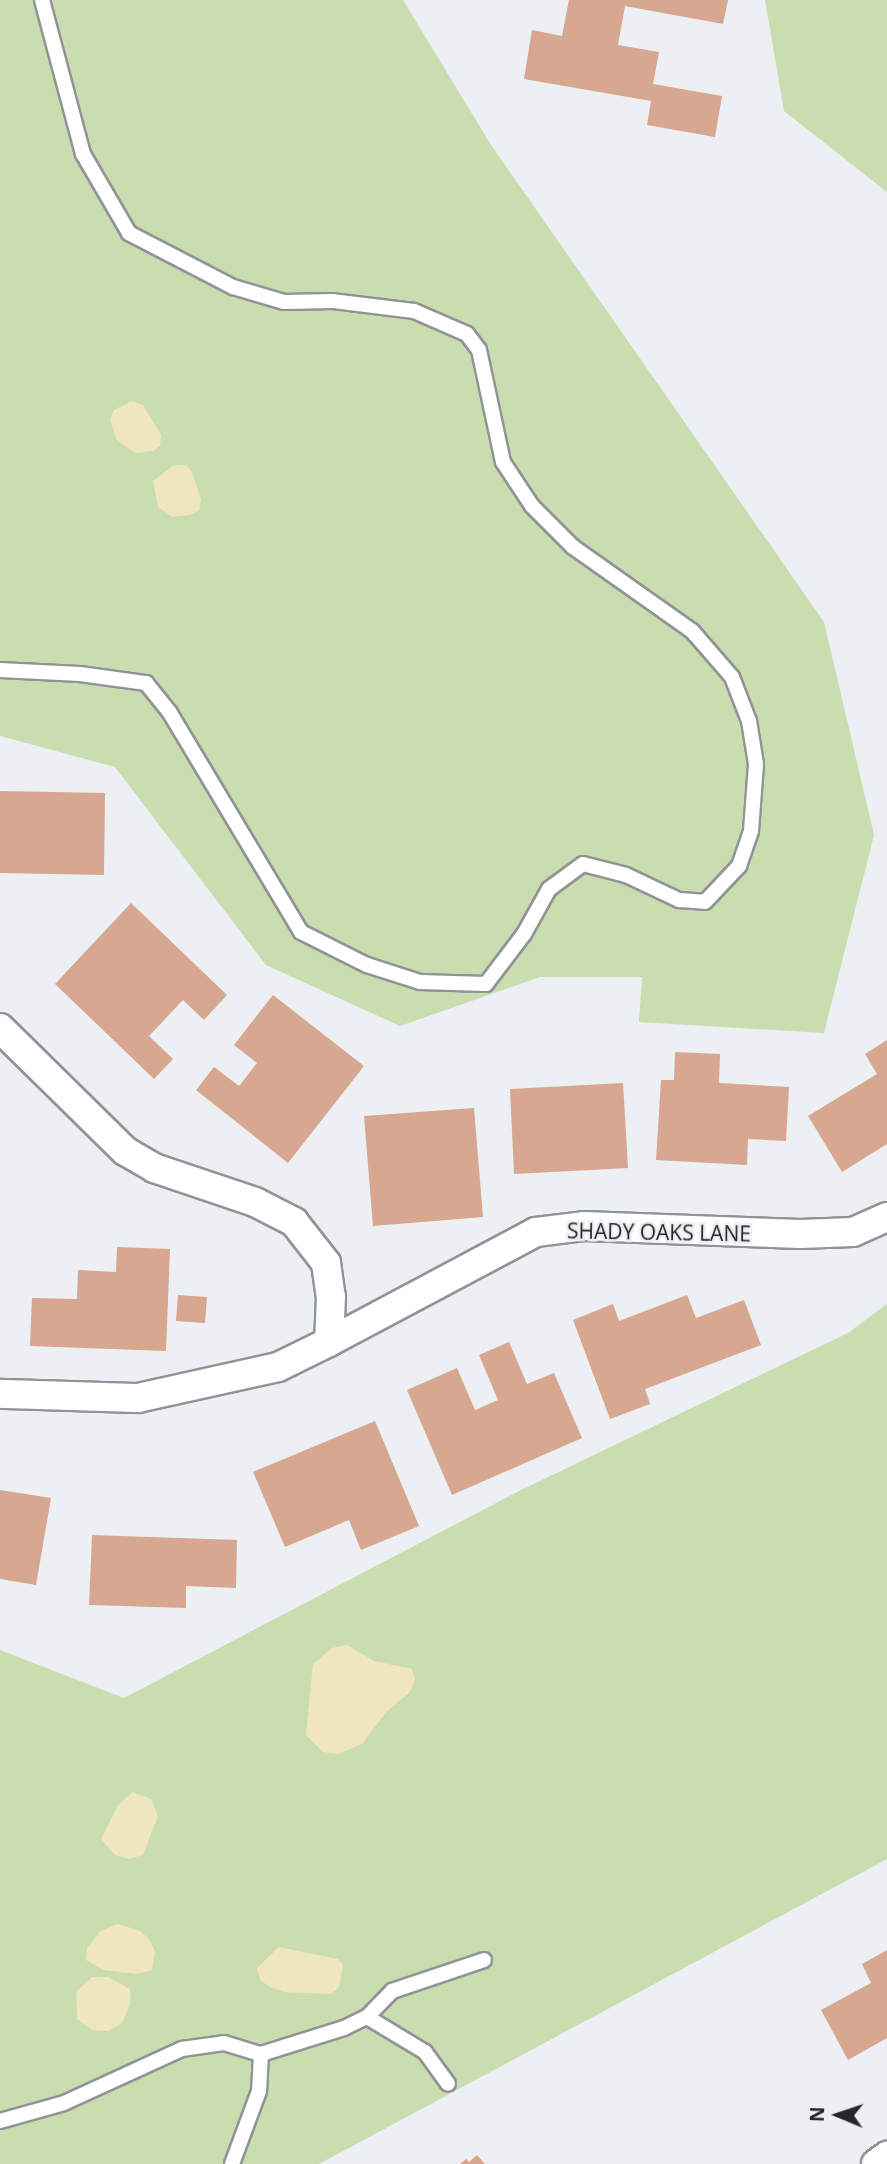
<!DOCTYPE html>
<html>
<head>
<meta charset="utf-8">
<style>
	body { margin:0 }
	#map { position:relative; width:887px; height:2164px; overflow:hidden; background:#eceff3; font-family:"Open Sans",sans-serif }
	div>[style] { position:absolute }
	.green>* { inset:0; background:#caddaf }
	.sand>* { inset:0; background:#efe6c0 }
	.building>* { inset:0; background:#d7a78f }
	.roads { filter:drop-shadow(2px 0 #919497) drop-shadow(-2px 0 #919497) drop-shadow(0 2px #919497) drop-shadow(0 -2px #919497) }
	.lane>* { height:14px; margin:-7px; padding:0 7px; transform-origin:7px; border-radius:7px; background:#fff }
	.street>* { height:28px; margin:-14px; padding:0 14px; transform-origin:14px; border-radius:14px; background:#fff }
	span { translate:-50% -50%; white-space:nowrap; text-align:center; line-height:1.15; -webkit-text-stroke:5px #eceff3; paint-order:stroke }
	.street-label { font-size:21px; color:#262728 }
	.north { position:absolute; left:803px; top:2080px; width:70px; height:70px; -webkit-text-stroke:5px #eceff3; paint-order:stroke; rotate:272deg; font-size:19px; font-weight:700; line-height:28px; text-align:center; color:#262728 }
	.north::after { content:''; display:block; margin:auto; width:24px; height:32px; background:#262728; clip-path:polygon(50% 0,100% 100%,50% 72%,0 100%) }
</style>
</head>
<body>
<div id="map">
	<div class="green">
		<div style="clip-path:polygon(0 0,403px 0,491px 145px,824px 622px,874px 835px,824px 1033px,639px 1022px,642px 977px,540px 977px,400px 1026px,266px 965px,115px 767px,0 736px)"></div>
		<div style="clip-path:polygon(765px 0,887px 0,887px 192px,784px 111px)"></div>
		<div style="clip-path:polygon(887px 1304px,887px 1859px,319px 2164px,0 2164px,0 1650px,124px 1698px,519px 1491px,848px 1333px)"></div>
	</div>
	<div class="sand">
		<div style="clip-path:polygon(132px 401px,143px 405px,161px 435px,160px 446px,153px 451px,135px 453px,116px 439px,110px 419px,114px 410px)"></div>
		<div style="clip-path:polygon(174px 465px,186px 465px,192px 472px,201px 500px,199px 510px,189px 515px,173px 517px,158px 507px,153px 481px)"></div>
		<div style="clip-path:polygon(347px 1645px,374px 1661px,412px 1669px,415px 1679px,410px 1692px,387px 1711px,362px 1744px,338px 1754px,323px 1752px,306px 1735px,313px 1664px,332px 1648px)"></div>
		<div style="clip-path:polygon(133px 1792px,151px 1799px,158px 1816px,143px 1855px,129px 1859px,115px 1855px,101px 1839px,118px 1805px)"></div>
		<div style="clip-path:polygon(118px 1924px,140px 1931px,148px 1938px,155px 1951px,152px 1970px,137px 1974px,104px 1970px,86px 1960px,87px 1948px,100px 1931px)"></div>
		<div style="clip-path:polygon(279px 1947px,338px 1959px,343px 1965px,339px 1987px,331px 1994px,284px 1992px,270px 1987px,260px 1980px,257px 1968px)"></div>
		<div style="clip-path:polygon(92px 1977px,108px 1977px,130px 1989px,130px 2005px,122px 2023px,108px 2031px,92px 2030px,77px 2019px,76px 1992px)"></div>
	</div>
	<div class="building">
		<div style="clip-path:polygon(569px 0,728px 0,723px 24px,625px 6px,618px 45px,659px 52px,653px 84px,722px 96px,715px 137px,647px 125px,651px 101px,524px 79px,532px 30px,562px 36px)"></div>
		<div style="clip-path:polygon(0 791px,105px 793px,104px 875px,0 873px)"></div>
		<div style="clip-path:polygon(131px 903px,227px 995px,204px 1020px,183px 1000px,149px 1036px,173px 1059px,154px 1079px,55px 984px)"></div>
		<div style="clip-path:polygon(273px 995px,364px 1066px,288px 1163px,196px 1090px,214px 1067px,239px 1086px,257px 1063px,234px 1045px)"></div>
		<div style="clip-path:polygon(887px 1040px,887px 1144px,842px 1172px,808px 1116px,877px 1074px,865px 1054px)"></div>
		<div style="clip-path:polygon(675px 1052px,720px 1054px,719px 1083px,789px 1087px,786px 1141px,748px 1139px,747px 1165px,656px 1160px,661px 1080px,674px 1080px)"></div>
		<div style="clip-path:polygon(623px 1083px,628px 1168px,514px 1174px,510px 1089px)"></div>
		<div style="clip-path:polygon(474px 1108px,483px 1217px,373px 1226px,364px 1116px)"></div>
		<div style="clip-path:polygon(117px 1247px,170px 1249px,166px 1351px,30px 1346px,32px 1298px,77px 1299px,78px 1270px,116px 1272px)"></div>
		<div style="clip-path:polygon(178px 1295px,207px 1297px,205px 1323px,176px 1321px)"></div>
		<div style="clip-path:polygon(687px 1295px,696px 1318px,744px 1300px,761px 1345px,645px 1389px,650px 1404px,610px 1419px,573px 1320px,613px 1304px,619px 1321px)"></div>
		<div style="clip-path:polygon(509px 1342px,527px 1384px,554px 1373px,582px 1438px,452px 1495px,407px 1390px,457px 1368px,475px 1410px,498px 1400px,479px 1355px)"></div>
		<div style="clip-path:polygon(375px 1421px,419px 1526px,361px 1550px,349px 1520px,285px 1547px,253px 1472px)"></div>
		<div style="clip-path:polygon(0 1490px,51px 1498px,36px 1585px,0 1579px)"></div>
		<div style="clip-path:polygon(92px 1535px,237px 1540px,236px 1588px,186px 1586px,186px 1608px,89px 1605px)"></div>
		<div style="clip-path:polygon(887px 1950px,887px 2038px,848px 2060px,821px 2010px,871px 1983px,862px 1964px)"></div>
		<div style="clip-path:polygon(477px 2155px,485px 2164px,460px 2164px,466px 2159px,469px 2162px)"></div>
	</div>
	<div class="roads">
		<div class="lane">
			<div style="left:0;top:670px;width:80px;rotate:2.9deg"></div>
			<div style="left:80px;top:674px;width:67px;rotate:7.8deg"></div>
			<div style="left:146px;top:683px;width:38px;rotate:51deg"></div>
			<div style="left:170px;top:713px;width:255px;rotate:59.1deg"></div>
			<div style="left:301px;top:932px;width:74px;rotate:26.6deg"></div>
			<div style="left:367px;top:965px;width:56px;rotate:17.8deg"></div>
			<div style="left:420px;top:982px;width:66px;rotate:1.7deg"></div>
			<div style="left:486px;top:984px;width:63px;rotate:-52.8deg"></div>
			<div style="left:524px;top:934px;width:51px;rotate:-60.9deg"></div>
			<div style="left:549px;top:889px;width:42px;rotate:-36.3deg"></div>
			<div style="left:583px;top:864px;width:44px;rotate:14.3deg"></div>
			<div style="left:626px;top:875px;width:59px;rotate:25.3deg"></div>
			<div style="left:679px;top:900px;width:26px;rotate:4deg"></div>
			<div style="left:705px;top:902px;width:50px;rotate:-46.6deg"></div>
			<div style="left:739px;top:866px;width:37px;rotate:-71deg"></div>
			<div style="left:751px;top:831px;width:67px;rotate:-85.7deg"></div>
			<div style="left:756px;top:764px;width:44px;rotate:-99.2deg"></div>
			<div style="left:749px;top:721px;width:47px;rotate:-111.1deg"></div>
			<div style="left:732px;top:677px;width:61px;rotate:-131deg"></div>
			<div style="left:692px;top:631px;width:146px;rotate:-144.8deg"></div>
			<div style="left:573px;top:547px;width:58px;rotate:-135deg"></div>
			<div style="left:532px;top:506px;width:53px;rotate:-123.4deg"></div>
			<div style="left:503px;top:462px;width:115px;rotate:-102.1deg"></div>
			<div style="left:479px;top:350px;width:20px;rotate:-127deg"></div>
			<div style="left:467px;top:334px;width:58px;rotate:-156.5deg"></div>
			<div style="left:414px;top:311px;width:83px;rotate:-173deg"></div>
			<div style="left:332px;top:301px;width:48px;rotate:178.8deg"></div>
			<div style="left:284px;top:302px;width:53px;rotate:-163.6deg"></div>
			<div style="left:233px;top:287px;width:117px;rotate:-152.6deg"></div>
			<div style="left:129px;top:233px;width:91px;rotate:-120.2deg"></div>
			<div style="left:83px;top:154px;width:159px;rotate:-104.9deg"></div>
			<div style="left:367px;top:2017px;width:68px;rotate:31.1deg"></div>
			<div style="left:425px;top:2052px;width:39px;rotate:54deg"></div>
			<div style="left:261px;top:2054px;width:87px;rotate:-17.4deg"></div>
			<div style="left:344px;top:2028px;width:25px;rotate:-26deg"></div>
			<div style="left:367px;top:2017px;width:36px;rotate:-46deg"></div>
			<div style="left:392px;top:1991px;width:97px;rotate:-18.6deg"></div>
			<div style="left:0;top:2121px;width:66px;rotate:-15.7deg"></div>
			<div style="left:64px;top:2103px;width:130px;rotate:-24.6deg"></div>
			<div style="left:182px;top:2049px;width:42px;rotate:-8.1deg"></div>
			<div style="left:224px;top:2043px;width:39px;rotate:17deg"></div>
			<div style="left:261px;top:2054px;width:37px;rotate:93deg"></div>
			<div style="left:259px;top:2091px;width:78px;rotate:110.3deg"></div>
		</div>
		<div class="street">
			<div style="left:0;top:1028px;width:175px;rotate:44.5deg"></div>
			<div style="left:125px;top:1151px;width:34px;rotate:30deg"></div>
			<div style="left:154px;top:1168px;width:107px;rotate:18.6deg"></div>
			<div style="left:255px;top:1202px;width:44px;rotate:27.1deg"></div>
			<div style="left:294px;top:1222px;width:52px;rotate:52deg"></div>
			<div style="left:326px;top:1263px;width:34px;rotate:82deg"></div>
			<div style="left:331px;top:1297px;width:45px;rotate:92.5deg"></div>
			<div style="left:329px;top:1342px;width:57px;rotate:153.9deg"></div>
			<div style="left:278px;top:1367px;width:143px;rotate:167.5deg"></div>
			<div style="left:138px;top:1398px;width:138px;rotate:-178.3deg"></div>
			<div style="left:329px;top:1342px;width:234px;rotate:-28deg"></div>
			<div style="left:536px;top:1232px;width:48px;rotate:-7.1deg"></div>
			<div style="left:584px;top:1226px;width:216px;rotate:2.1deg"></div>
			<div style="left:800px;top:1234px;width:53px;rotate:-2.2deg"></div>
			<div style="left:853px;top:1232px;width:37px;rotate:-24deg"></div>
			<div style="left:876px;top:2164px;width:14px;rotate:-36deg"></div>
		</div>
	</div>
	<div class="street-label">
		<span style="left:659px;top:1232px;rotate:1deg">SHADY OAKS LANE</span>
	</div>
	<div class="north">N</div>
</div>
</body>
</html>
